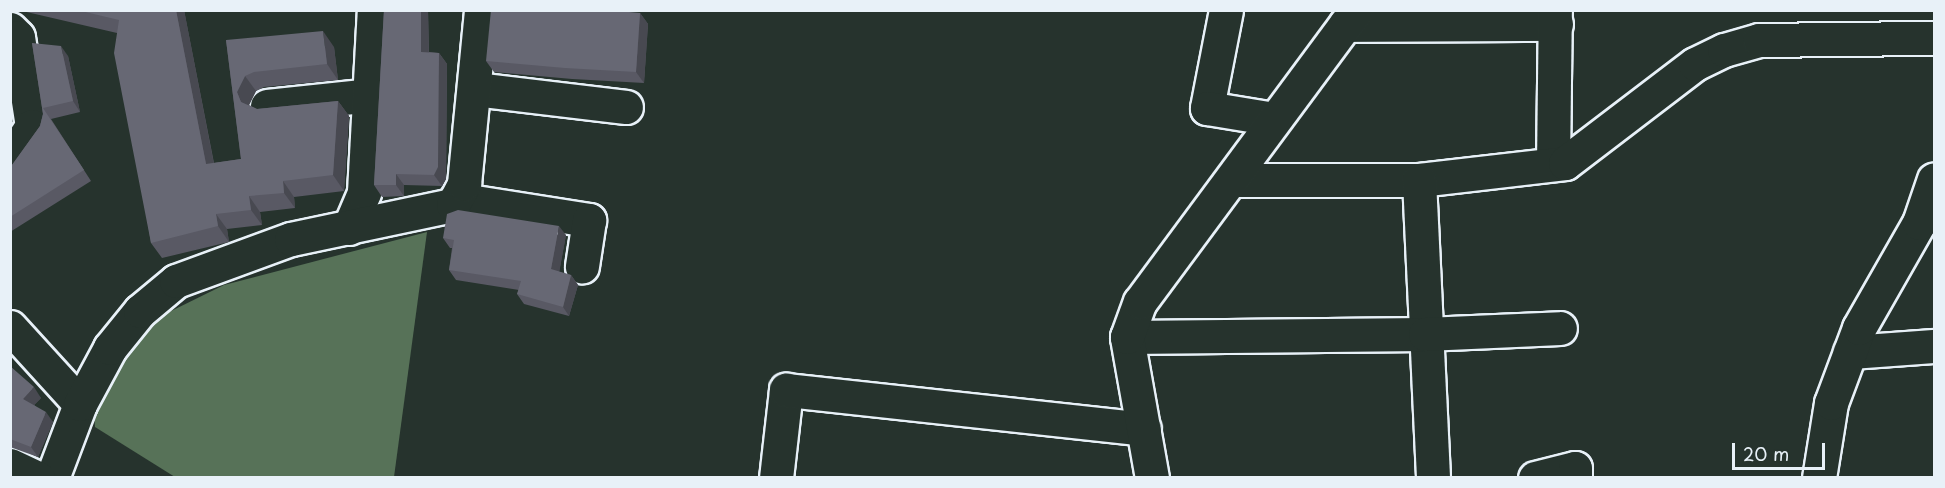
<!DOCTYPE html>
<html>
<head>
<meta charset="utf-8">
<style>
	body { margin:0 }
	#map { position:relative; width:1945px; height:488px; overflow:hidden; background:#26332d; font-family:"Playpen Sans",sans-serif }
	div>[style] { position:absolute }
	.green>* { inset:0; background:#577258 }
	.roads { filter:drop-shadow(2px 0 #e8f1f8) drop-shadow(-2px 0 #e8f1f8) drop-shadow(0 2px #e8f1f8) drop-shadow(0 -2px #e8f1f8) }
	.minor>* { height:33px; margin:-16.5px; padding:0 16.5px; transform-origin:16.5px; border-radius:16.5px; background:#26332d }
	.wall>* { inset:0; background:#595964 }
	.shaded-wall>* { inset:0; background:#484951 }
	.building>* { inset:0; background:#676874 }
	span { translate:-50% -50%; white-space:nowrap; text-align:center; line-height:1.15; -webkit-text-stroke:6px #26332d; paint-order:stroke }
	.frame { position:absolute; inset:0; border:12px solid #e8f1f8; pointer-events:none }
	.scale { position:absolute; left:1732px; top:443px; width:93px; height:27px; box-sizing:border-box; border:3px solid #e8f1f8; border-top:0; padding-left:8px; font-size:18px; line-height:21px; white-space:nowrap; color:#e8f1f8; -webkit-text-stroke:4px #26332d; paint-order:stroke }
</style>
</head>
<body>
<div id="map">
	<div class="green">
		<div style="clip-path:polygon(427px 232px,394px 477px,175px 477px,95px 427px,94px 412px,117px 355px,157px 318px,224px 285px)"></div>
	</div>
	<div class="roads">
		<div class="minor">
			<div style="left:1226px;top:10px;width:100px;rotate:101deg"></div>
			<div style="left:1207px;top:108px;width:68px;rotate:9.3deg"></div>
			<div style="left:1345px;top:25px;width:211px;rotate:-0.3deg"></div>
			<div style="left:10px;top:29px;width:11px;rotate:45deg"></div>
			<div style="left:18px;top:37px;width:90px;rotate:81.1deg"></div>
			<div style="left:32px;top:126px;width:40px;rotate:124deg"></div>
			<div style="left:475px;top:89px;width:152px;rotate:6.8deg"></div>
			<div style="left:267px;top:106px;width:105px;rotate:-6deg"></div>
			<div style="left:1553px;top:164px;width:154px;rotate:-89.3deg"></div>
			<div style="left:1232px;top:180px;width:187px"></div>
			<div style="left:1419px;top:180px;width:147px;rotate:-6.6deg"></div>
			<div style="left:1565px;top:163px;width:163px;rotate:-37.3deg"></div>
			<div style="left:1695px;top:64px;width:32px;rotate:-26deg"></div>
			<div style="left:1724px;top:50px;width:36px;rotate:-16deg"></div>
			<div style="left:1759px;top:40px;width:175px;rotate:-0.7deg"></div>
			<div style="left:1419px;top:180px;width:298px;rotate:87.3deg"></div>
			<div style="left:456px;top:199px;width:135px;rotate:9deg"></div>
			<div style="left:589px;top:220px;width:47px;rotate:98.7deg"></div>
			<div style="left:349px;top:228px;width:39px;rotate:-67deg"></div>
			<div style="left:364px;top:192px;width:182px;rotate:-86.9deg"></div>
			<div style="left:10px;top:327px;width:104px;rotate:47.7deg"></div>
			<div style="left:80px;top:404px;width:79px;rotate:110.7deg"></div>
			<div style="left:1127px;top:337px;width:298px;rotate:-0.6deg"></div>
			<div style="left:1425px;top:334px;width:135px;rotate:-2.5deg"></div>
			<div style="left:1850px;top:352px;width:84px;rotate:-4.1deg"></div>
			<div style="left:80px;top:404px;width:64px;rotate:-61.8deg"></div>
			<div style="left:110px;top:348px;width:48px;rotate:-51deg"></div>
			<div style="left:140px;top:311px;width:47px;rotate:-39.8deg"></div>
			<div style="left:176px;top:281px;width:122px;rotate:-20.1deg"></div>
			<div style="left:291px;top:239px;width:166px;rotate:-11.9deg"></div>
			<div style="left:453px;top:205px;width:24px;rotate:-62deg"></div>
			<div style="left:464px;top:184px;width:175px;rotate:-84.4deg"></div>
			<div style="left:10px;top:465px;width:31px;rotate:25deg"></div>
			<div style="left:776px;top:478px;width:89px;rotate:-83.5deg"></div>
			<div style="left:786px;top:390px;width:360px;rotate:6.2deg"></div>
			<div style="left:1152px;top:478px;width:143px;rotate:-100.1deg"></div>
			<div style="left:1127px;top:337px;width:37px;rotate:-70deg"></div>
			<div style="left:1140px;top:302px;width:363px;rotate:-53.5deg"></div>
			<div style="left:1535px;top:478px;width:41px;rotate:-14deg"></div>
			<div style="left:1575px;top:468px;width:10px;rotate:90deg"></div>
			<div style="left:1819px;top:478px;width:76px;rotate:-80.9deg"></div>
			<div style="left:1831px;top:403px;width:80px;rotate:-69.5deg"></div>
			<div style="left:1859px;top:328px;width:121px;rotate:-60.3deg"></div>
			<div style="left:1919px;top:223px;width:46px;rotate:-71.2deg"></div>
		</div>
	</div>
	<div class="wall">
		<div style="clip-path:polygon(18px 10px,184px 10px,214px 163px,241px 159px,226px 40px,334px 47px,338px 80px,264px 87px,256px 91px,249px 105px,257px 109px,338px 101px,349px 116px,344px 191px,294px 197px,295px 208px,260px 212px,262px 225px,227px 229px,229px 242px,162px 258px,151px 243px,117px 33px)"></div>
		<div style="clip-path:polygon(384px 10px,428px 10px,429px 52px,439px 53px,447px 64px,446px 179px,442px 186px,404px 185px,404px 196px,382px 197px,374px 185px)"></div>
		<div style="clip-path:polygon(640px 13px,648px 24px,644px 83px,572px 79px,494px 72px,486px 61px)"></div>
		<div style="clip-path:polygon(32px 43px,68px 56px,80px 112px,51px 119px,91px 181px,10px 232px,10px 165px,12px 165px,40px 126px,43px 114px)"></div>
		<div style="clip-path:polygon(566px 235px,559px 272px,571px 275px,578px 285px,569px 316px,524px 304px,517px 294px,519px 290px,456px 280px,449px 270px,452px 248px,450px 248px,443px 238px)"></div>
		<div style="clip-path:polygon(10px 366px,41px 398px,34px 405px,53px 422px,38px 457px,10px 447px)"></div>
	</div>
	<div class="shaded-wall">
		<div style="clip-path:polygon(176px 10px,184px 10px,217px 180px,206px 164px)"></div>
		<div style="clip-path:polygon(421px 10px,428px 10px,429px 63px,421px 52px)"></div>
		<div style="clip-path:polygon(640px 13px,648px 24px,644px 83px,636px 72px)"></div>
		<div style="clip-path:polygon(323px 31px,334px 47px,338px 80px,327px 64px)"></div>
		<div style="clip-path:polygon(61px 46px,68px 56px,80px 112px,73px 101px)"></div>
		<div style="clip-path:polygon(439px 53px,447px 64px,446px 179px,442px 186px,434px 175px)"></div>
		<div style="clip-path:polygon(245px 76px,256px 91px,248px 107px,241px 102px,237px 92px)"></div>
		<div style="clip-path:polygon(338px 101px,349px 116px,344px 191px,333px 175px)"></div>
		<div style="clip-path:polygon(10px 110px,12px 122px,10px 125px)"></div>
		<div style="clip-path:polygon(396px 174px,404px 185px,404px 196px,396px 185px)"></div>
		<div style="clip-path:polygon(283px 181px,294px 197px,295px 208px,284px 193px)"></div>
		<div style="clip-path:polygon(249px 196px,260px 212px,262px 225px,251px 210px)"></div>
		<div style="clip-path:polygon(216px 214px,227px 229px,229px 242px,218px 226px)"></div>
		<div style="clip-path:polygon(559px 226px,566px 235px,558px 279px,551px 269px)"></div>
		<div style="clip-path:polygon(571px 275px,578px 285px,569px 316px,563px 307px)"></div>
		<div style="clip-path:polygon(34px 387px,41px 398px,30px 409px,23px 399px)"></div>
		<div style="clip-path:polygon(46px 412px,53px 422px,38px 457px,31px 447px)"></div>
	</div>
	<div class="building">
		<div style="clip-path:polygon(77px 10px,176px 10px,206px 164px,241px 159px,226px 40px,323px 31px,327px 64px,254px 72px,245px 76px,237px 92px,241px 102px,257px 109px,338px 101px,333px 175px,283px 181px,284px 193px,249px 196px,251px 210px,216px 214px,218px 226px,151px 243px,114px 53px,119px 20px)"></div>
		<div style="clip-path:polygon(384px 10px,421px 10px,421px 52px,439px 53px,438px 167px,434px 175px,396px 174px,396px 185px,374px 185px)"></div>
		<div style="clip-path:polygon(491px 10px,608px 10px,640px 13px,636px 72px,565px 68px,486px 61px)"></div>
		<div style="clip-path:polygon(32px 43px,61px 46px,73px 101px,43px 108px,84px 170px,10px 217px,10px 165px,12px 165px,40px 126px,43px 114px)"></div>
		<div style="clip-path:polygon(458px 210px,559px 226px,551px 269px,571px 275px,563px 307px,517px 294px,521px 281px,449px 270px,454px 240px,443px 238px,447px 214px)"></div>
		<div style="clip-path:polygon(10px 366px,34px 387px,23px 399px,46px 412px,31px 447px,10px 439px)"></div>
	</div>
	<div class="frame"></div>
	<div class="scale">20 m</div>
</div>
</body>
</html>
